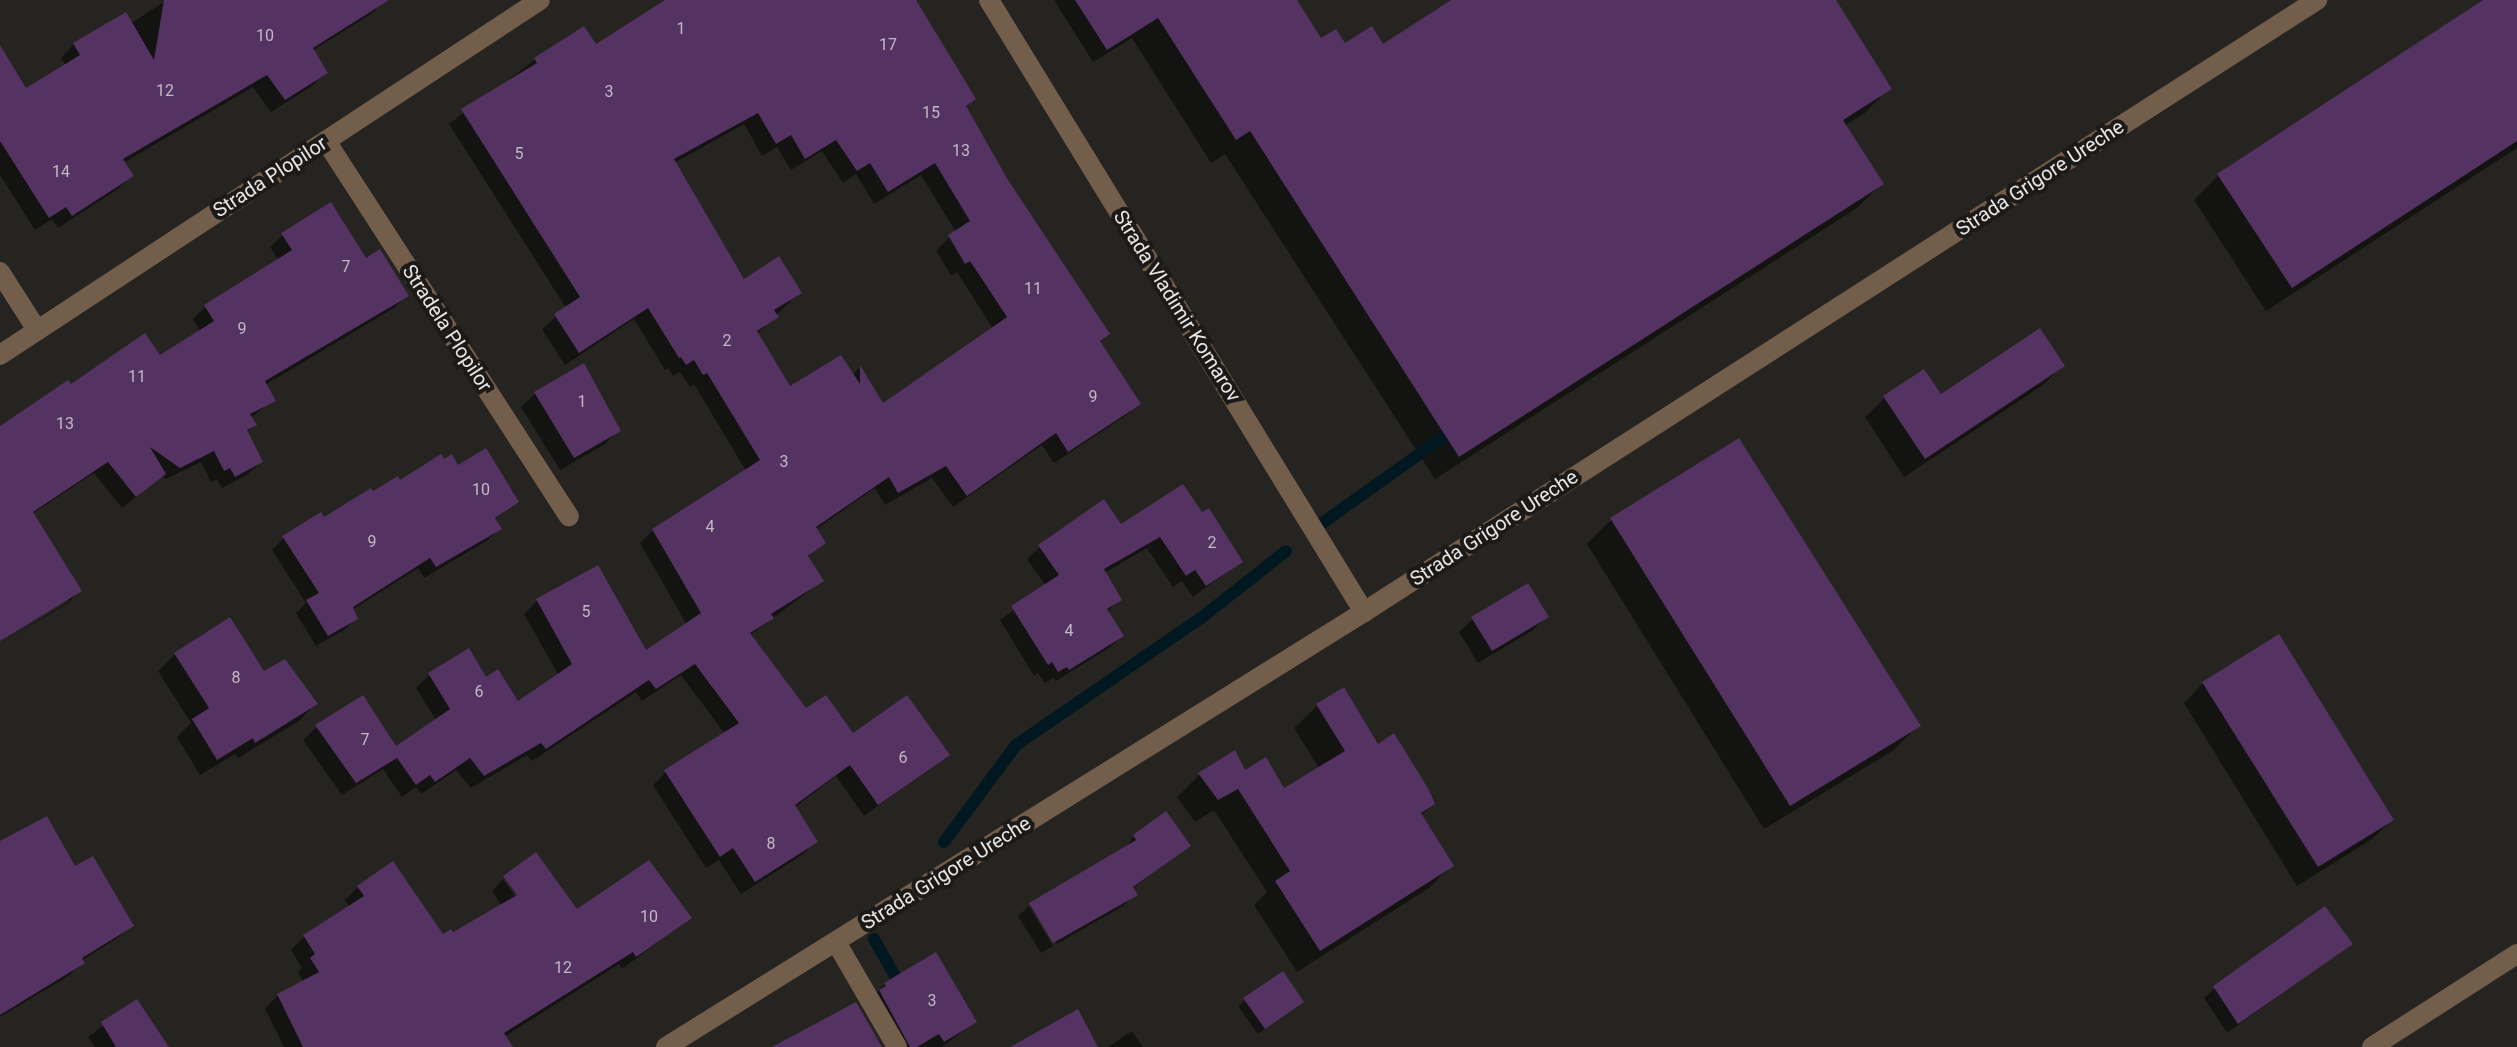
<!DOCTYPE html>
<html>
<head>
<meta charset="utf-8">
<style>
	body { margin:0 }
	#map { position:relative; width:2517px; height:1047px; overflow:hidden; background:#252421; font-family:Roboto,sans-serif }
	div>[style] { position:absolute }
	.shadow>* { inset:0; background:#0007 }
	.stream>* { height:12px; margin:-6px; padding:0 6px; transform-origin:6px; border-radius:6px; background:#011821 }
	.building>* { inset:0; background:#543261 }
	.minor>* { height:20px; margin:-10px; padding:0 10px; transform-origin:10px; border-radius:10px; background:#735d4b }
	span { translate:-50% -50%; white-space:nowrap; text-align:center; line-height:1.15; -webkit-text-stroke:8px #1c1a18; paint-order:stroke }
	.number-label { font-size:16px; color:#c2b9c4 }
	.number-label span { -webkit-text-stroke-width:0 }
	.street-label { font-size:20px; color:#e7e6e5 }
</style>
</head>
<body>
<div id="map">
	<div class="shadow">
		<div style="clip-path:polygon(167px 0,384px 1px,371px 14px,312px 51px,325px 72px,312px 86px,271px 112px,253px 87px,123px 163px,132px 176px,118px 189px,58px 228px,52px 219px,35px 230px,0 175px,0 49px,25px 91px,66px 66px,61px 58px,74px 44px,130px 24px)"></div>
		<div style="clip-path:polygon(evenodd,669px 0,893px 0,974px 99px,965px 108px,1007px 181px,1108px 334px,1099px 343px,1139px 403px,1125px 416px,1054px 463px,1042px 445px,953px 507px,932px 478px,885px 505px,875px 488px,815px 530px,824px 543px,807px 558px,822px 581px,749px 636px,806px 711px,853px 736px,947px 755px,864px 816px,836px 776px,794px 808px,815px 842px,802px 855px,741px 894px,719px 860px,706px 868px,653px 785px,666px 772px,725px 734px,681px 675px,642px 701px,636px 692px,532px 761px,527px 755px,471px 788px,456px 770px,421px 794px,416px 787px,402px 797px,383px 769px,342px 795px,303px 740px,317px 727px,395px 749px,436px 720px,416px 688px,429px 675px,486px 679px,517px 704px,559px 676px,524px 614px,538px 600px,645px 653px,687px 625px,640px 543px,653px 530px,746px 471px,694px 384px,690px 387px,680px 372px,673px 376px,668px 368px,665px 370px,634px 319px,565px 365px,542px 329px,566px 308px,449px 124px,536px 59px,596px 46px,669px 0,744px 124px,762px 156px,777px 147px,791px 170px,822px 151px,843px 183px,856px 174px,874px 204px,921px 175px,956px 232px,936px 250px,951px 276px,957px 272px,993px 329px,882px 406px,859px 368px,852px 376px,789px 389px,757px 334px,799px 293px,743px 281px,674px 163px,744px 124px)"></div>
		<div style="clip-path:polygon(1054px 0,1294px 0,1321px 41px,1383px 46px,1455px 0,1833px 0,1889px 88px,1865px 113px,1844px 126px,1881px 184px,1857px 208px,1435px 479px,1225px 154px,1211px 163px,1132px 38px,1093px 62px)"></div>
		<div style="clip-path:polygon(2487px 0,2517px 0,2517px 148px,2266px 311px,2194px 200px,2218px 176px)"></div>
		<div style="clip-path:polygon(283px 235px,365px 261px,406px 295px,394px 308px,265px 385px,273px 400px,251px 418px,254px 425px,246px 433px,261px 462px,248px 474px,222px 488px,217px 479px,211px 482px,201px 462px,166px 479px,161px 476px,122px 508px,94px 473px,32px 514px,79px 591px,67px 604px,0 644px,68px 602px,68px 598px,0 638px,0 450px,70px 387px,160px 357px,201px 332px,193px 319px,205px 307px,279px 261px,270px 247px)"></div>
		<div style="clip-path:polygon(584px 366px,618px 430px,605px 444px,560px 470px,521px 407px,535px 394px)"></div>
		<div style="clip-path:polygon(2062px 366px,2043px 385px,1904px 477px,1865px 417px,1885px 398px,1940px 397px)"></div>
		<div style="clip-path:polygon(443px 461px,517px 502px,494px 520px,499px 529px,488px 540px,424px 578px,418px 568px,352px 610px,356px 618px,344px 630px,316px 646px,296px 613px,306px 603px,272px 550px,284px 538px)"></div>
		<div style="clip-path:polygon(1182px 487px,1241px 562px,1193px 597px,1182px 581px,1173px 587px,1147px 548px,1104px 573px,1120px 599px,1107px 612px,1122px 636px,1109px 648px,1056px 681px,1054px 678px,1045px 683px,1038px 673px,1034px 676px,1000px 620px,1046px 586px,1027px 559px,1040px 547px,1121px 527px)"></div>
		<div style="clip-path:polygon(1611px 520px,1919px 725px,1894px 750px,1764px 829px,1587px 544px)"></div>
		<div style="clip-path:polygon(1546px 617px,1533px 630px,1478px 663px,1459px 632px,1473px 619px)"></div>
		<div style="clip-path:polygon(175px 654px,263px 673px,315px 704px,299px 721px,238px 758px,235px 754px,200px 775px,177px 737px,191px 723px,158px 671px)"></div>
		<div style="clip-path:polygon(2203px 683px,2392px 820px,2372px 839px,2297px 886px,2184px 703px)"></div>
		<div style="clip-path:polygon(1343px 690px,1377px 746px,1433px 804px,1421px 816px,1451px 866px,1429px 888px,1297px 972px,1254px 905px,1267px 892px,1214px 810px,1195px 822px,1177px 797px,1199px 775px,1244px 773px,1283px 790px,1319px 768px,1294px 728px,1317px 706px)"></div>
		<div style="clip-path:polygon(1134px 836px,1189px 846px,1132px 889px,1135px 894px,1123px 906px,1057px 944px,1030px 905px,1124px 850px)"></div>
		<div style="clip-path:polygon(0 844px,74px 869px,131px 925px,119px 937px,81px 961px,70px 975px,0 1017px)"></div>
		<div style="clip-path:polygon(503px 879px,521px 905px,690px 918px,622px 969px,619px 964px,504px 1037px,511px 1047px,284px 1047px,265px 1009px,278px 995px,304px 982px,298px 972px,302px 968px,291px 950px,304px 937px,350px 907px,345px 900px,358px 887px,442px 937px,502px 906px,492px 891px)"></div>
		<div style="clip-path:polygon(1029px 906px,1053px 946px,1041px 953px,1018px 916px)"></div>
		<div style="clip-path:polygon(2350px 944px,2227px 1033px,2204px 998px,2215px 988px)"></div>
		<div style="clip-path:polygon(885px 984px,975px 1022px,942px 1047px,891px 1047px,872px 998px)"></div>
		<div style="clip-path:polygon(1245px 1000px,1302px 1002px,1258px 1034px,1238px 1006px)"></div>
		<div style="clip-path:polygon(137px 1001px,152px 1047px,95px 1047px,88px 1037px)"></div>
		<div style="clip-path:polygon(1132px 1031px,1143px 1047px,1108px 1047px)"></div>
	</div>
	<div class="stream">
		<div style="left:1318px;top:526px;width:169px;rotate:-35.4deg"></div>
		<div style="left:944px;top:842px;width:121px;rotate:-53.4deg"></div>
		<div style="left:1016px;top:745px;width:224px;rotate:-34.5deg"></div>
		<div style="left:1201px;top:618px;width:108px;rotate:-38.2deg"></div>
		<div style="left:874px;top:939px;width:56px;rotate:60.3deg"></div>
	</div>
	<div class="building">
		<div style="clip-path:polygon(164px 0,389px 0,313px 48px,328px 73px,285px 100px,267px 75px,123px 159px,134px 176px,72px 216px,66px 207px,49px 218px,0 141px,0 45px,26px 88px,80px 55px,73px 43px,126px 12px,154px 60px)"></div>
		<div style="clip-path:polygon(evenodd,665px 0,916px 0,976px 99px,966px 106px,1008px 180px,1110px 334px,1100px 341px,1141px 404px,1068px 452px,1056px 433px,967px 496px,946px 466px,898px 493px,889px 477px,816px 527px,826px 543px,808px 556px,824px 581px,771px 614px,774px 618px,750px 633px,806px 708px,826px 695px,853px 733px,907px 695px,950px 755px,878px 805px,850px 765px,795px 805px,818px 842px,755px 882px,733px 848px,720px 857px,664px 770px,739px 723px,695px 664px,656px 689px,649px 680px,546px 749px,541px 743px,484px 776px,470px 758px,435px 782px,430px 775px,416px 785px,397px 758px,356px 783px,315px 725px,363px 695px,396px 746px,450px 709px,428px 673px,469px 648px,486px 677px,498px 669px,518px 701px,572px 664px,536px 599px,598px 565px,646px 650px,701px 613px,652px 529px,760px 460px,707px 373px,703px 375px,694px 360px,686px 365px,681px 357px,679px 358px,648px 308px,579px 353px,554px 314px,580px 297px,461px 109px,537px 63px,534px 58px,584px 26px,596px 44px,665px 0,758px 113px,776px 144px,791px 135px,805px 159px,836px 140px,857px 171px,870px 163px,888px 192px,935px 163px,970px 221px,948px 235px,965px 264px,970px 261px,1007px 317px,883px 403px,860px 365px,860px 384px,841px 355px,790px 386px,757px 331px,779px 317px,774px 310px,802px 293px,779px 256px,744px 279px,674px 159px,758px 113px)"></div>
		<div style="clip-path:polygon(1075px 0,1297px 0,1321px 38px,1336px 29px,1345px 43px,1372px 26px,1383px 44px,1451px 0,1836px 0,1892px 89px,1843px 120px,1884px 184px,1459px 457px,1250px 131px,1236px 140px,1158px 18px,1107px 50px)"></div>
		<div style="clip-path:polygon(2483px 0,2517px 0,2517px 141px,2292px 288px,2217px 174px)"></div>
		<div style="clip-path:polygon(331px 202px,366px 258px,380px 249px,409px 296px,265px 381px,276px 401px,250px 414px,257px 425px,247px 430px,263px 462px,235px 477px,230px 468px,224px 471px,214px 451px,180px 468px,150px 447px,166px 474px,136px 497px,108px 462px,33px 512px,82px 591px,0 641px,0 426px,68px 380px,71px 384px,145px 333px,160px 355px,214px 321px,204px 305px,292px 250px,281px 233px)"></div>
		<div style="clip-path:polygon(2040px 328px,2065px 366px,1925px 459px,1883px 396px,1924px 369px,1941px 394px)"></div>
		<div style="clip-path:polygon(584px 363px,621px 431px,574px 458px,534px 392px)"></div>
		<div style="clip-path:polygon(1739px 438px,1921px 726px,1790px 806px,1610px 518px)"></div>
		<div style="clip-path:polygon(486px 448px,519px 502px,495px 518px,502px 529px,436px 567px,430px 558px,353px 607px,358px 619px,328px 636px,306px 600px,319px 593px,282px 536px,321px 512px,324px 517px,371px 488px,373px 491px,398px 476px,400px 480px,441px 454px,444px 459px,452px 454px,458px 465px)"></div>
		<div style="clip-path:polygon(1183px 484px,1202px 512px,1209px 508px,1243px 562px,1206px 586px,1195px 570px,1186px 576px,1160px 537px,1104px 569px,1122px 600px,1107px 609px,1124px 636px,1069px 670px,1067px 667px,1058px 672px,1052px 662px,1048px 665px,1011px 606px,1059px 575px,1038px 545px,1104px 499px,1121px 524px)"></div>
		<div style="clip-path:polygon(1528px 583px,1549px 617px,1492px 651px,1471px 617px)"></div>
		<div style="clip-path:polygon(230px 617px,264px 671px,285px 659px,318px 704px,255px 743px,253px 738px,217px 760px,192px 719px,209px 708px,174px 653px)"></div>
		<div style="clip-path:polygon(2279px 634px,2394px 820px,2318px 867px,2202px 682px)"></div>
		<div style="clip-path:polygon(1344px 687px,1378px 744px,1394px 733px,1429px 790px,1435px 804px,1421px 813px,1454px 866px,1320px 951px,1275px 881px,1290px 871px,1238px 789px,1218px 800px,1198px 773px,1235px 750px,1245px 770px,1266px 757px,1284px 788px,1345px 751px,1316px 704px)"></div>
		<div style="clip-path:polygon(1166px 811px,1191px 846px,1133px 887px,1138px 895px,1053px 943px,1029px 903px,1136px 840px,1133px 835px)"></div>
		<div style="clip-path:polygon(47px 816px,75px 866px,93px 856px,134px 926px,82px 958px,85px 963px,0 1015px,0 841px)"></div>
		<div style="clip-path:polygon(536px 852px,577px 909px,649px 860px,692px 918px,636px 957px,633px 952px,504px 1033px,513px 1047px,303px 1047px,277px 994px,319px 972px,310px 958px,315px 954px,303px 935px,364px 896px,357px 886px,393px 861px,443px 934px,451px 929px,453px 932px,517px 895px,503px 876px)"></div>
		<div style="clip-path:polygon(2325px 906px,2353px 944px,2238px 1024px,2213px 986px)"></div>
		<div style="clip-path:polygon(936px 952px,977px 1022px,944px 1042px,939px 1034px,917px 1047px,910px 1047px,879px 990px,886px 986px,884px 983px)"></div>
		<div style="clip-path:polygon(1283px 971px,1304px 1002px,1265px 1029px,1243px 998px)"></div>
		<div style="clip-path:polygon(137px 999px,169px 1047px,116px 1047px,101px 1022px)"></div>
		<div style="clip-path:polygon(856px 1002px,882px 1047px,772px 1047px)"></div>
		<div style="clip-path:polygon(1078px 1009px,1098px 1047px,1010px 1047px)"></div>
	</div>
	<div class="minor">
		<div style="left:989px;top:0;width:718px;rotate:58.5deg"></div>
		<div style="left:326px;top:141px;width:447px;rotate:57.1deg"></div>
		<div style="left:0;top:272px;width:69px;rotate:57.5deg"></div>
		<div style="left:0;top:355px;width:646px;rotate:-33.32deg"></div>
		<div style="left:836px;top:942px;width:121px;rotate:59.8deg"></div>
		<div style="left:666px;top:1047px;width:822px;rotate:-31.93deg"></div>
		<div style="left:1364px;top:612px;width:1133px;rotate:-32.71deg"></div>
		<div style="left:2372px;top:1047px;width:172px;rotate:-32.7deg"></div>
	</div>
	<div class="number-label">
		<span style="left:681px;top:29px">1</span>
		<span style="left:265px;top:36px">10</span>
		<span style="left:888px;top:45px">17</span>
		<span style="left:165px;top:91px">12</span>
		<span style="left:609px;top:92px">3</span>
		<span style="left:931px;top:113px">15</span>
		<span style="left:961px;top:151px">13</span>
		<span style="left:519px;top:154px">5</span>
		<span style="left:61px;top:172px">14</span>
		<span style="left:346px;top:267px">7</span>
		<span style="left:1033px;top:289px">11</span>
		<span style="left:242px;top:329px">9</span>
		<span style="left:727px;top:341px">2</span>
		<span style="left:137px;top:377px">11</span>
		<span style="left:1093px;top:397px">9</span>
		<span style="left:582px;top:402px">1</span>
		<span style="left:65px;top:424px">13</span>
		<span style="left:784px;top:462px">3</span>
		<span style="left:481px;top:490px">10</span>
		<span style="left:710px;top:527px">4</span>
		<span style="left:372px;top:542px">9</span>
		<span style="left:1212px;top:543px">2</span>
		<span style="left:586px;top:612px">5</span>
		<span style="left:1069px;top:631px">4</span>
		<span style="left:236px;top:678px">8</span>
		<span style="left:479px;top:692px">6</span>
		<span style="left:365px;top:740px">7</span>
		<span style="left:903px;top:758px">6</span>
		<span style="left:771px;top:844px">8</span>
		<span style="left:649px;top:917px">10</span>
		<span style="left:563px;top:968px">12</span>
		<span style="left:932px;top:1001px">3</span>
	</div>
	<div class="street-label">
		<span style="left:270px;top:177px;rotate:-33deg">Strada Plopilor</span>
		<span style="left:2040px;top:178px;rotate:-33deg">Strada Grigore Ureche</span>
		<span style="left:1177px;top:306px;rotate:58deg">Strada Vladimir Komarov</span>
		<span style="left:447px;top:328px;rotate:57deg">Stradela Plopilor</span>
		<span style="left:1494px;top:528px;rotate:-33deg">Strada Grigore Ureche</span>
		<span style="left:946px;top:873px;rotate:-32deg">Strada Grigore Ureche</span>
	</div>
</div>
</body>
</html>
